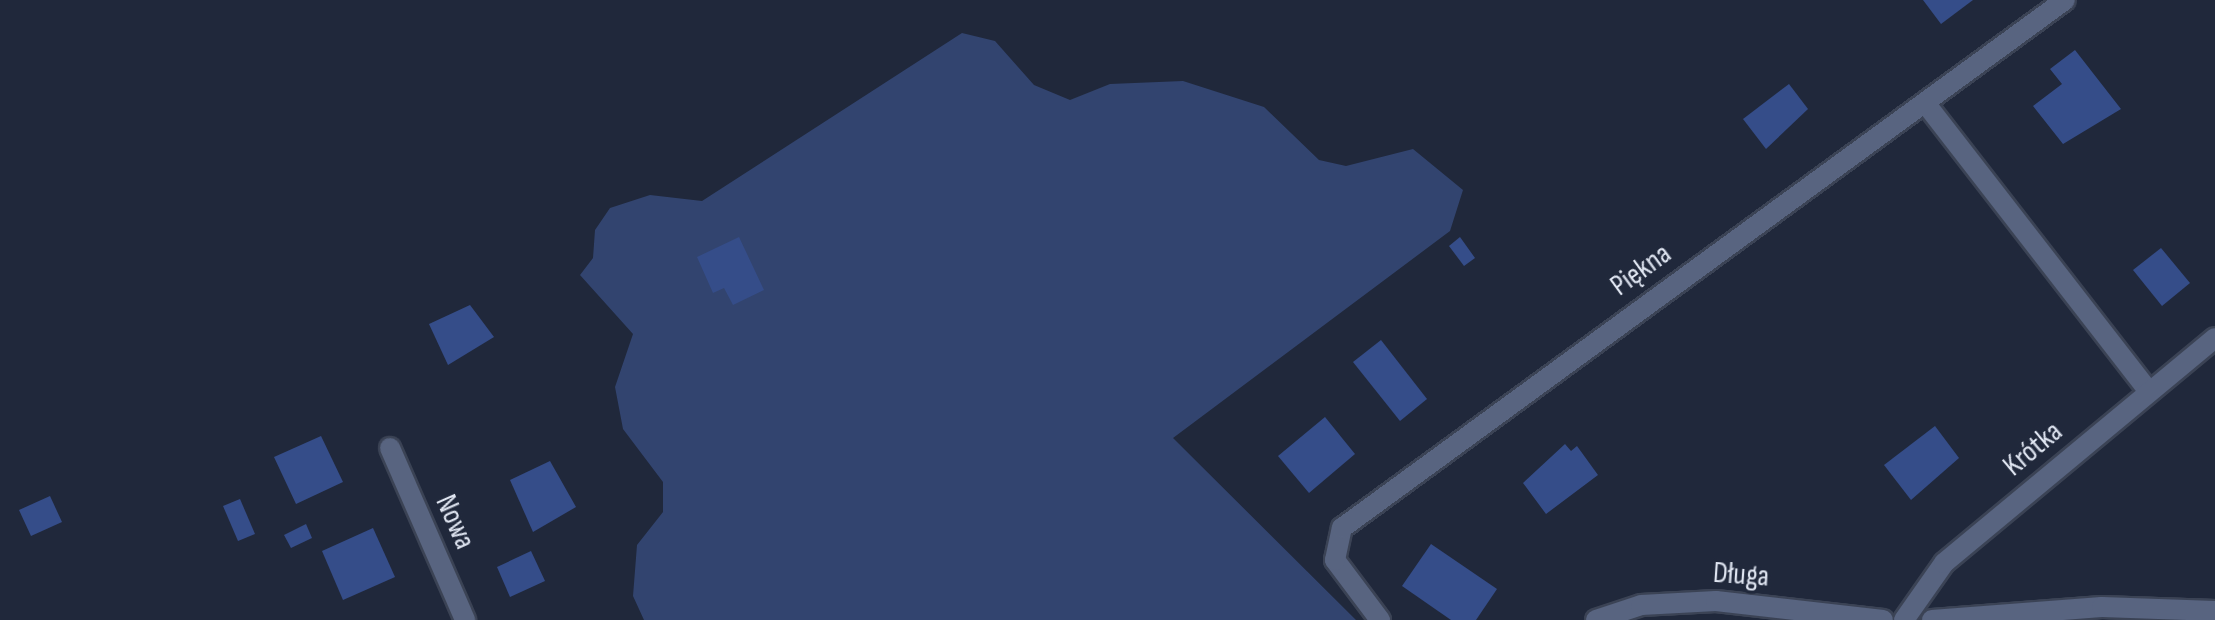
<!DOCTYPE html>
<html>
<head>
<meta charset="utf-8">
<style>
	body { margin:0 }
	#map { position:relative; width:2215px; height:620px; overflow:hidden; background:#20283b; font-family:"Sofia Sans Condensed",sans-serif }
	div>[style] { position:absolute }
	.green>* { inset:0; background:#32446f }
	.building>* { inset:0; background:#354d89 }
	.roads { filter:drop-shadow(2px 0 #3b4355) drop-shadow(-2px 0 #3b4355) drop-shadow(0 2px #3b4355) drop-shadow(0 -2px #3b4355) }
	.minor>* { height:20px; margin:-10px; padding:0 10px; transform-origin:10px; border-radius:10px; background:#586480 }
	span { translate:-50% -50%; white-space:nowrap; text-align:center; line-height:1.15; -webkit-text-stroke:7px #20283b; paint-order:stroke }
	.street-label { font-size:30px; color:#e0e6f2 }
</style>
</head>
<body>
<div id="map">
	<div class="green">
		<div style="clip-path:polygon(962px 33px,995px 41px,1034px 85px,1070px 100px,1110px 84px,1183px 81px,1264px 107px,1319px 160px,1346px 166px,1413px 149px,1463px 190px,1450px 231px,1173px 438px,1356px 620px,644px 620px,633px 596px,637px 545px,663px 512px,663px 482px,623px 429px,615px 387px,633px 334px,580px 275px,593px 258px,595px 230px,610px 208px,650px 195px,702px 201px)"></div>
	</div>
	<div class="building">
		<div style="clip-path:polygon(1923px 0,1973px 0,1941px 24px)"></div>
		<div style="clip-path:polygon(2075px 50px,2121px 109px,2063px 144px,2033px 106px,2062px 84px,2050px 69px)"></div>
		<div style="clip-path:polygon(1789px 84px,1808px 109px,1766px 149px,1743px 119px)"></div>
		<div style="clip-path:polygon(739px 237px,764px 290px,733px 305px,724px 288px,713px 293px,697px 257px)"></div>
		<div style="clip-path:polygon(1460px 237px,1475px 258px,1464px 266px,1449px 246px)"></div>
		<div style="clip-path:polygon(2161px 248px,2190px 283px,2162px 306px,2133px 270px)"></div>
		<div style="clip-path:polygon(470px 305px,494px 337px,448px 365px,429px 324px)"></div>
		<div style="clip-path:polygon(1381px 340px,1427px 399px,1400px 421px,1353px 362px)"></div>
		<div style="clip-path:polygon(1325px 417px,1355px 454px,1309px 493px,1278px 456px)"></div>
		<div style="clip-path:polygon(1935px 426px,1959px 458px,1911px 500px,1884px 465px)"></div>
		<div style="clip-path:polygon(321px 436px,343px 482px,296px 504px,274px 457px)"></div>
		<div style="clip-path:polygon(1565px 444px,1571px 451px,1577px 446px,1598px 475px,1546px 514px,1523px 483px)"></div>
		<div style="clip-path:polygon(550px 461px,576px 507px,533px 532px,510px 480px)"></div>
		<div style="clip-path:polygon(50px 496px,62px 522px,31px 536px,19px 510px)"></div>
		<div style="clip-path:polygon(240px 499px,255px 534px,238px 541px,223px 506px)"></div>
		<div style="clip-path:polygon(306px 524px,312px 538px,291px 548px,284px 535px)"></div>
		<div style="clip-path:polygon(373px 528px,395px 577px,343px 600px,322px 551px)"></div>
		<div style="clip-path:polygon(1431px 544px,1497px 589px,1476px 620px,1451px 620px,1402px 586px)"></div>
		<div style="clip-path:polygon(531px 551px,545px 581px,510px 597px,497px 567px)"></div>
	</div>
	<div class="roads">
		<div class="minor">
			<div style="left:1926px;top:104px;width:364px;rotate:52.2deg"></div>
			<div style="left:390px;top:448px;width:188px;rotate:66.4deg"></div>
			<div style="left:1380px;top:620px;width:75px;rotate:-126.9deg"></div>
			<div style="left:1335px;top:560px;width:33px;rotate:-78deg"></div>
			<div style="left:1342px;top:528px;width:895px;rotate:-36.14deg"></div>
			<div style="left:1596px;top:620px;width:47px;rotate:-18.4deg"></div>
			<div style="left:1641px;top:605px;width:75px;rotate:-3.1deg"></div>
			<div style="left:1716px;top:601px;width:168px;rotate:6.5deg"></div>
			<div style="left:1904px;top:620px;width:70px;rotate:-54.9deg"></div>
			<div style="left:1944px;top:563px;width:352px;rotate:-39.7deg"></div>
			<div style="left:1932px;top:620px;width:170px;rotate:-4.4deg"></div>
			<div style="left:2102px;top:607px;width:113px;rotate:2deg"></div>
		</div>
	</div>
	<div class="street-label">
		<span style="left:1641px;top:270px;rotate:-36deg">Piękna</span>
		<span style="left:2033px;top:449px;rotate:-40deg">Krótka</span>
		<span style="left:455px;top:522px;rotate:66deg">Nowa</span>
		<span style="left:1741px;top:575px;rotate:4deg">Długa</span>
	</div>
</div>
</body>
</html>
